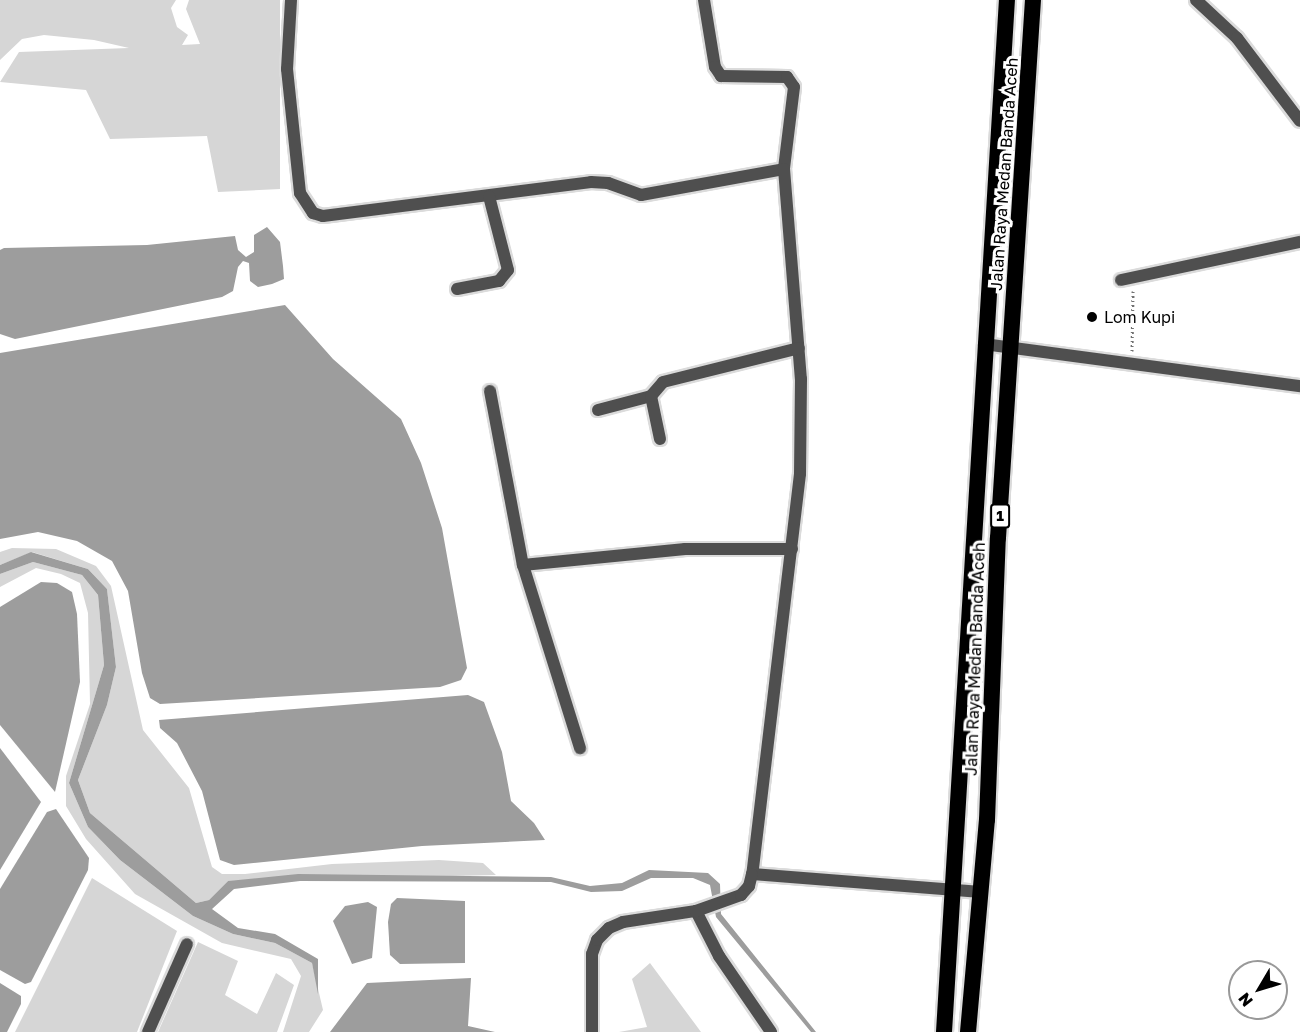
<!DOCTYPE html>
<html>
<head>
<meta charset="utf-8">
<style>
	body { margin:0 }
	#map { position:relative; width:1300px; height:1032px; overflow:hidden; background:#fff; font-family:"Golos Text",sans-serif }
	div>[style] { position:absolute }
	.green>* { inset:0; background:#d6d6d6 }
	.water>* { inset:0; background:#9d9d9d }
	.path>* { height:3px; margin-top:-1.5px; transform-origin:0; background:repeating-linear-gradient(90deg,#717171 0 1.5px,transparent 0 4.5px) }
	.roads { filter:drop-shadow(2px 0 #dbdbdb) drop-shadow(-2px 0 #dbdbdb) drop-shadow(0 2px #dbdbdb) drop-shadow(0 -2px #dbdbdb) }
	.minor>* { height:12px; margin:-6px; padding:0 6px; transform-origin:6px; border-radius:6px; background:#4f4f4f }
	.tertiary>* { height:12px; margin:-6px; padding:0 6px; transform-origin:6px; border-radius:6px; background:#4f4f4f }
	.trunk>* { height:16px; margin:-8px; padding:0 8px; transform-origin:8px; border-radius:8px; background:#000 }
	.dots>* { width:16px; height:16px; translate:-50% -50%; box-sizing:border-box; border:3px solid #fff; border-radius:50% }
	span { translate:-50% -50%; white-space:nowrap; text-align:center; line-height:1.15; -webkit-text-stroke:6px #fff; paint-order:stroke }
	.shield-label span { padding:2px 4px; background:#fff; border:2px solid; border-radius:4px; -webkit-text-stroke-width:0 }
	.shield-label { font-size:15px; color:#000; font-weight:700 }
	.street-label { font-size:16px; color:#000 }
	.poi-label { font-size:16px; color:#000 }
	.left { translate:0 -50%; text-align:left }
	.north { position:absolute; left:1228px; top:960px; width:60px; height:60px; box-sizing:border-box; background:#fff; border:2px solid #999; border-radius:50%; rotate:232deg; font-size:16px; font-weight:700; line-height:24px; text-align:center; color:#000 }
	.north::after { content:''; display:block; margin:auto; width:21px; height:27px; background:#000; clip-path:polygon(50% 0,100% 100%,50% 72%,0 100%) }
</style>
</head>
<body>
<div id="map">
	<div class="green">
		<div style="clip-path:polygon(0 0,176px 0,171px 8px,177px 27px,188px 35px,182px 45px,200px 44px,186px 9px,189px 0,280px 0,280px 189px,218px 192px,207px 136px,110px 139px,86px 90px,0 82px,19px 52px,129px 48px,94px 40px,44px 35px,22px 39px,0 60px)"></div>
		<div style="clip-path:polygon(12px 548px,56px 549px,96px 566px,111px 586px,143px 730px,189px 788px,212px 867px,222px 874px,245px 874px,332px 864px,439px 860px,483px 863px,496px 875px,228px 881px,209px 900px,196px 903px,90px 813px,78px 780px,107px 705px,116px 667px,107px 589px,88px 569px,32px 552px,0 565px,0 552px)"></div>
		<div style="clip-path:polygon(33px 562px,82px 575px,98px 595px,104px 665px,69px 783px,88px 827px,120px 860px,193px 916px,233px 934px,275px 943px,312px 963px,323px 1010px,309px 1032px,283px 1032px,301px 976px,291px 959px,222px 943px,135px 894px,86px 839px,66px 806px,66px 776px,90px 704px,88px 613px,80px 583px,61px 574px,36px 568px,0 587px,0 574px)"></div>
		<div style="clip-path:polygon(92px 878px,177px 931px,137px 1032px,15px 1032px)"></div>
		<div style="clip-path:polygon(198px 942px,238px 961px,225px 995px,257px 1014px,276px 973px,294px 985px,277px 1032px,158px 1032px)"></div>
		<div style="clip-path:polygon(650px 963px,701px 1032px,619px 1032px,647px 1027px,632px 979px)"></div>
	</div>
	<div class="water">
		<div style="clip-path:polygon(267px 227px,280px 242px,283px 266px,284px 279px,272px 284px,258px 287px,250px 281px,249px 263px,243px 261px,238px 267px,233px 291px,222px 297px,15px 339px,0 334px,0 250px,4px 248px,147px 245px,235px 236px,238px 250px,246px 257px,254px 252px,254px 235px)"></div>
		<div style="clip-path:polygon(285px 305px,333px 359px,401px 419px,421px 463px,442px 528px,467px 668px,461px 680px,440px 687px,160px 704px,150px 698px,142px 673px,128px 591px,112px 561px,77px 541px,38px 532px,0 539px,0 353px)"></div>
		<div style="clip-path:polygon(31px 552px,88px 569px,107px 589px,116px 667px,107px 705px,78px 780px,90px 813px,196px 903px,209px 900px,228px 881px,298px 874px,551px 877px,590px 886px,622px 883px,649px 870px,708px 873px,720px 884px,721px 914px,816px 1032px,811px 1032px,716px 917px,710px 885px,693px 878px,651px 878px,622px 891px,591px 892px,551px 882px,300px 881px,234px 889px,212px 909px,238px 928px,275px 934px,318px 959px,318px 994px,312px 963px,275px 943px,233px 934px,193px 916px,120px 860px,88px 827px,69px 783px,104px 665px,98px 595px,82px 575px,33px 562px,0 574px,0 565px)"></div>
		<div style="clip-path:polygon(41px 582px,57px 583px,72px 592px,77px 614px,80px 682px,55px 792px,0 725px,0 607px)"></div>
		<div style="clip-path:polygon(468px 695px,484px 702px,502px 752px,511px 801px,534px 823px,545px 840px,422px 846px,234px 865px,220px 860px,202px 791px,177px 743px,160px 728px,159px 720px)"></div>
		<div style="clip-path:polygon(0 748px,41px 802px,0 870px)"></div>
		<div style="clip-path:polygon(56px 809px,89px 858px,88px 870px,31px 982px,25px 984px,0 970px,0 889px,47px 812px)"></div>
		<div style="clip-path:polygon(397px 898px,465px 901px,465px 963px,400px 964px,390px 955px,388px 922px,391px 904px)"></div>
		<div style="clip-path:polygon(368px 902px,377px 907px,372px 958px,352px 964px,333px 921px,345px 906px)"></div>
		<div style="clip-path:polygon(471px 978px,468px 1026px,495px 1032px,330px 1032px,367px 983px)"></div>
		<div style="clip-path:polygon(0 983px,21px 996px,21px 1004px,7px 1032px,0 1032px)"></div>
	</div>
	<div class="path">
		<div style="left:1132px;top:351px;width:60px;rotate:-89deg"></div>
	</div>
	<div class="roads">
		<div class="minor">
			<div style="left:291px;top:0;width:69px;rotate:93.3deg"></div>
			<div style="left:287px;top:69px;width:125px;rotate:84deg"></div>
			<div style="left:300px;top:193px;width:24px;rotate:57deg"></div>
			<div style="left:313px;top:213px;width:10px;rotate:17deg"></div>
			<div style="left:323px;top:216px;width:270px;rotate:-7.2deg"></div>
			<div style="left:591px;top:182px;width:17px;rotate:3deg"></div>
			<div style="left:608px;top:183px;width:35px;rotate:20deg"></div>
			<div style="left:641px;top:195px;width:145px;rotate:-10.3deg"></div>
			<div style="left:704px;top:0;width:68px;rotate:80.7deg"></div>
			<div style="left:715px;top:67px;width:11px;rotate:56deg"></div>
			<div style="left:721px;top:76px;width:66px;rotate:0.9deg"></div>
			<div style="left:787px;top:77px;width:12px;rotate:55deg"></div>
			<div style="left:794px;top:87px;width:83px;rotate:97deg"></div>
			<div style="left:784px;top:169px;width:211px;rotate:85.4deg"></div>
			<div style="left:801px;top:379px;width:95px;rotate:90.6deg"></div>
			<div style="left:800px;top:474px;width:403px;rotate:96.8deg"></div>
			<div style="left:752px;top:874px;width:230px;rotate:4.5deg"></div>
			<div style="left:1196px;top:0;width:56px;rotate:42.8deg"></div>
			<div style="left:1237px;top:38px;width:104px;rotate:52.8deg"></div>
			<div style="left:1121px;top:280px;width:183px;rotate:-12deg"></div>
			<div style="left:457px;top:289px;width:43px;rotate:-10.8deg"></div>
			<div style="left:499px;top:281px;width:14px;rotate:-51deg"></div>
			<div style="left:508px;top:270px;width:76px;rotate:-104.4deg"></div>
			<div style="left:490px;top:391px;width:177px;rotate:79.3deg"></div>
			<div style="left:523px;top:565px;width:192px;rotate:72.7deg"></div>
			<div style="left:598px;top:410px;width:55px;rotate:-14.8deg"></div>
			<div style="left:660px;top:439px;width:44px;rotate:-101.8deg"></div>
			<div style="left:651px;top:396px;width:18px;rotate:-49deg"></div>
			<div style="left:663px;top:382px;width:140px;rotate:-14deg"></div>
			<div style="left:523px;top:565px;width:163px;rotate:-5.6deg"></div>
			<div style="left:685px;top:549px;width:107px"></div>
			<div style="left:696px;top:911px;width:51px;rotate:62.9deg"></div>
			<div style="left:719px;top:956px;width:92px;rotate:55.6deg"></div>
			<div style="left:148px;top:1032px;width:96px;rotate:-66.1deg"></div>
			<div style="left:592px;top:1032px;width:78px;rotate:-90deg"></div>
			<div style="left:592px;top:954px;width:15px;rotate:-70deg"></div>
			<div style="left:597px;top:940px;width:17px;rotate:-45deg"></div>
			<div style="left:609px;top:928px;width:15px;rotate:-23deg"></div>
			<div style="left:623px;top:922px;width:74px;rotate:-8.6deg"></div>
			<div style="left:696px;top:911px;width:48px;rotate:-19.6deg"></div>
			<div style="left:741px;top:895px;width:12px;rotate:-48deg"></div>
			<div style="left:749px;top:886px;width:12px;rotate:-76deg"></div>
		</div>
		<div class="tertiary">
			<div style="left:984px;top:344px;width:319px;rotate:7.6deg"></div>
		</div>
		<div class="trunk">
			<div style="left:944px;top:1032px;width:1034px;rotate:-86.51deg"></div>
			<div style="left:968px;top:1032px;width:213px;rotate:-84.9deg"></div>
			<div style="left:987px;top:820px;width:282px;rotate:-87.8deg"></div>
			<div style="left:998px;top:538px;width:539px;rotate:-86.28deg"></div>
		</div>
	</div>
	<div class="dots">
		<div style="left:1092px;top:317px;background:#000"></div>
	</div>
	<div class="shield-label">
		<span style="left:1000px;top:516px">1</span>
	</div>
	<div class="street-label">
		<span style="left:1004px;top:174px;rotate:-86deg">Jalan Raya Medan Banda Aceh</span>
		<span style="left:975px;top:659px;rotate:-88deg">Jalan Raya Medan Banda Aceh</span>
	</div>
	<div class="poi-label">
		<span class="left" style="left:1104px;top:317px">Lom Kupi</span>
	</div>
	<div class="north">N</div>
</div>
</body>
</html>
